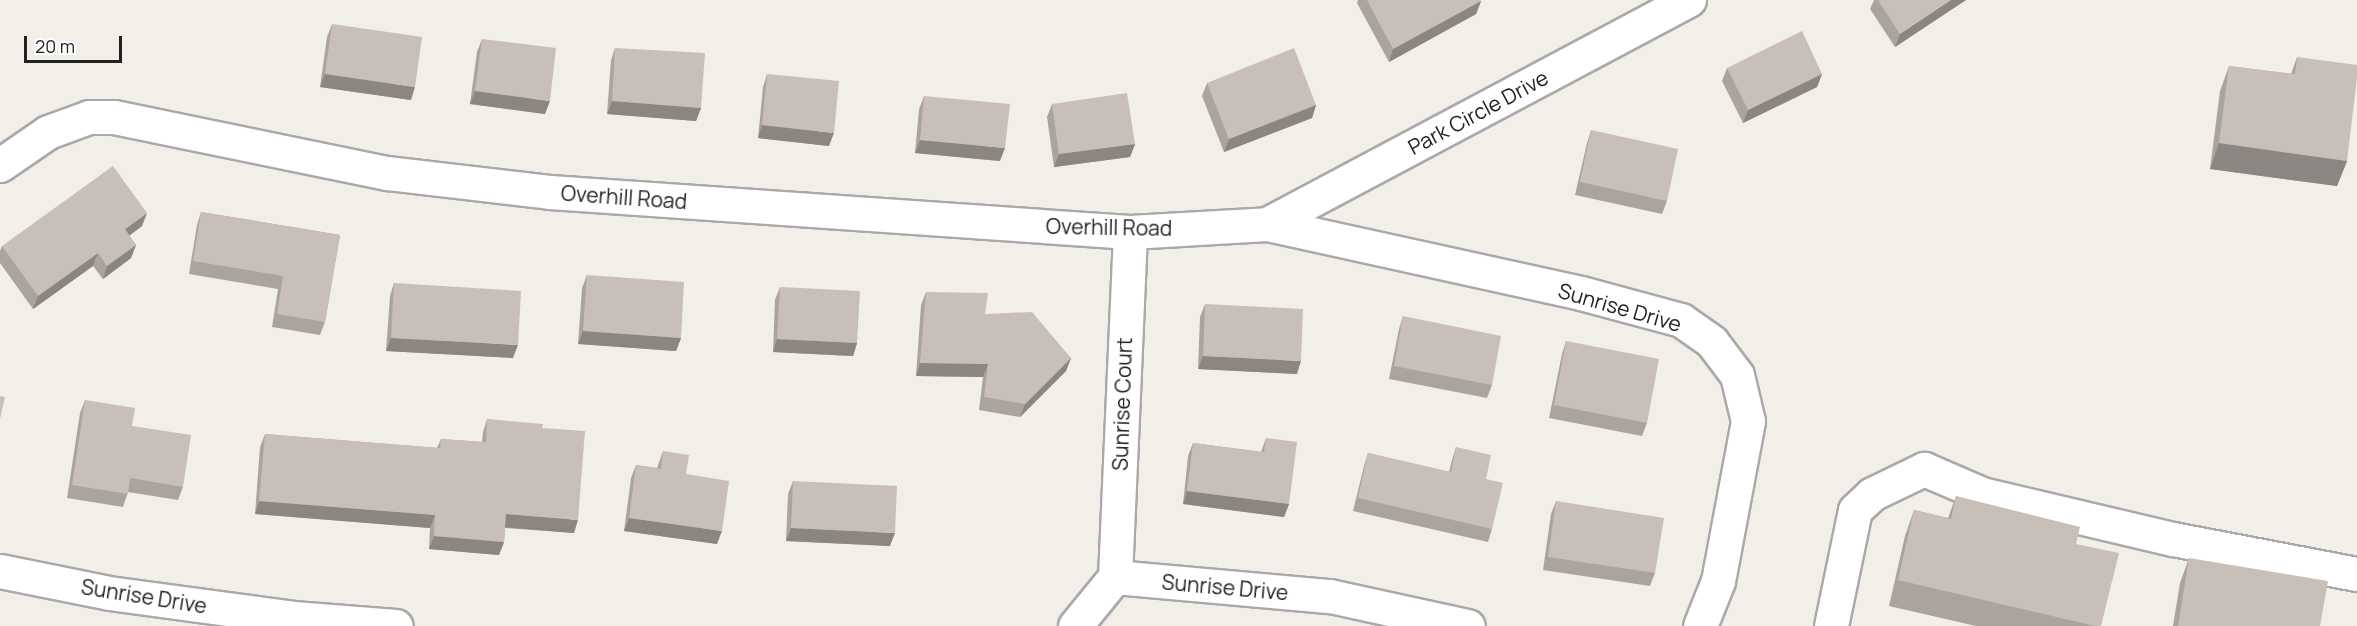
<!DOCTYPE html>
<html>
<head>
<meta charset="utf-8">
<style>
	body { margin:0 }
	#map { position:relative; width:2357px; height:626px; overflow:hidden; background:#f2efe9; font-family:Manrope,sans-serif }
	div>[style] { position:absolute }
	.roads { filter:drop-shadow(2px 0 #a9a9a9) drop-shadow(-2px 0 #a9a9a9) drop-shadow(0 2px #a9a9a9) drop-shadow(0 -2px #a9a9a9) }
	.minor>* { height:33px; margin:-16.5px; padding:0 16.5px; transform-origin:16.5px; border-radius:16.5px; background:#fff }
	.wall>* { inset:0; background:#aba49e }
	.shaded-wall>* { inset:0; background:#8b8681 }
	.building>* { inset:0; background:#c7bfb8 }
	span { translate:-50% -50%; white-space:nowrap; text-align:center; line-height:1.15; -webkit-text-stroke:4.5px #fff; paint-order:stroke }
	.street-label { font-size:21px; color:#222 }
	.scale { position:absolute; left:24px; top:36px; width:98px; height:27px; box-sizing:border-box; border:3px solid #222; border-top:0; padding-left:8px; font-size:18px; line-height:21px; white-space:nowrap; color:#222; -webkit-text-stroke:4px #fff; paint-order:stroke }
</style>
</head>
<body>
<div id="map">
	<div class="roads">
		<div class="minor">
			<div style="left:0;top:165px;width:58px;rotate:-34.5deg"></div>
			<div style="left:48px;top:132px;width:44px;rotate:-20.1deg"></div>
			<div style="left:89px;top:117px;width:25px"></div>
			<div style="left:114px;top:117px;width:280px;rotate:11.6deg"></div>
			<div style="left:388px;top:173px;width:163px;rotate:6.7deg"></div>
			<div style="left:550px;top:192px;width:581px;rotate:3.95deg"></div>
			<div style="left:1130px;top:232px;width:137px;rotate:-3.3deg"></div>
			<div style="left:1267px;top:224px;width:321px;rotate:12.4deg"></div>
			<div style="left:1581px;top:293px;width:104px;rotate:15.1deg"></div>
			<div style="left:1681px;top:320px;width:38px;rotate:35deg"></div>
			<div style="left:1712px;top:342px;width:41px;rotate:52.9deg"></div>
			<div style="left:1737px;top:375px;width:47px;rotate:76.6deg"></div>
			<div style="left:1748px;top:421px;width:163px;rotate:100.6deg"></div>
			<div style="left:1718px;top:581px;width:48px;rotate:111.8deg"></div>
			<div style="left:1267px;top:224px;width:478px;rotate:-28deg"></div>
			<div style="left:0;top:571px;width:111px;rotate:11.4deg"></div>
			<div style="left:109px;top:593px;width:186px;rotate:7.7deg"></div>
			<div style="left:293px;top:618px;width:103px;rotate:4.4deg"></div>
			<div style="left:1115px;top:577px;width:216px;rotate:5.1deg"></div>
			<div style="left:1330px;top:596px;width:141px;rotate:12.3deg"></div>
			<div style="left:1115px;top:577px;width:345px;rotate:-87.5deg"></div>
			<div style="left:1075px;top:626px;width:63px;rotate:-50.8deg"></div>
			<div style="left:1831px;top:626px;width:118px;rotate:-78.3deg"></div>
			<div style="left:1855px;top:510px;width:23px;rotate:-43deg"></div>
			<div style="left:1872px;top:494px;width:58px;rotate:-25.7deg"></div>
			<div style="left:1924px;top:469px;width:63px;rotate:23.3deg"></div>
			<div style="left:1982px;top:494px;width:196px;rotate:13.3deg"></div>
			<div style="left:2173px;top:539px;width:187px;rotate:10.8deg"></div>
		</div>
	</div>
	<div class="wall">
		<div style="clip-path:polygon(1358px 0,1480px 0,1481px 1px,1476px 14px,1389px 62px,1357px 3px)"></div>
		<div style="clip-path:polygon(1874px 0,1966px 0,1895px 47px,1870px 9px)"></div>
		<div style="clip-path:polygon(332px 24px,411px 100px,320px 87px,327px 37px)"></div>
		<div style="clip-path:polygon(482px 39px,545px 114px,470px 104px,477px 52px)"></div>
		<div style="clip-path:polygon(615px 48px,701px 108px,696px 121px,607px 114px,611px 60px)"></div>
		<div style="clip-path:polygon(2297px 57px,2347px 161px,2337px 186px,2210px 169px,2220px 91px,2229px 66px,2291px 74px)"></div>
		<div style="clip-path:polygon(1727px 68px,1822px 74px,1817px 87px,1743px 123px,1722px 81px)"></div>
		<div style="clip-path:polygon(767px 74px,829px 146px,758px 138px,763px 87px)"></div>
		<div style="clip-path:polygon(1207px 83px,1316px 105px,1312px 118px,1224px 152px,1202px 96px)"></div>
		<div style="clip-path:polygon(924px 96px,1000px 161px,915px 153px,919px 109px)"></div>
		<div style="clip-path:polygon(1052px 104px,1135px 144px,1130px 157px,1054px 167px,1047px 117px)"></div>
		<div style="clip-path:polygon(1591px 130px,1667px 201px,1662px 214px,1575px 195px,1587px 143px)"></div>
		<div style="clip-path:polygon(201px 212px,340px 235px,325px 322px,320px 335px,272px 327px,278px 289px,189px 274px,197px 225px)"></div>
		<div style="clip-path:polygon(142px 226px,129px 236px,136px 245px,131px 258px,103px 279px,93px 266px,33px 309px,0 263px,0 251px,2px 246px)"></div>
		<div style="clip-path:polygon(587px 275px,681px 338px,676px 351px,578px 344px,582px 288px)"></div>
		<div style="clip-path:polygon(394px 283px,513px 358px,386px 351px,390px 296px)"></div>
		<div style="clip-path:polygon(780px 287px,857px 343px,853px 356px,773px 352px,775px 300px)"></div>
		<div style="clip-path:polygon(926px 292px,985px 314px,1071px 358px,1066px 371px,1020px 417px,979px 410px,983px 377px,916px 376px,921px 305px)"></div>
		<div style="clip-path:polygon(1205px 304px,1297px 374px,1198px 369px,1200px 317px)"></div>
		<div style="clip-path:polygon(1403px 316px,1492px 385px,1487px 398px,1389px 379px,1399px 329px)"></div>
		<div style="clip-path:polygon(1566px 341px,1647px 423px,1642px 436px,1549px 418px,1562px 354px)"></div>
		<div style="clip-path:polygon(85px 400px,132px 426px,183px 487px,178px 500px,128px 492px,123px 507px,67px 498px,80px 413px)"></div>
		<div style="clip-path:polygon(487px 419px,542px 428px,574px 533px,505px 528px,504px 542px,499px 555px,429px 549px,430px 528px,255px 514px,260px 447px,265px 434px,437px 448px,441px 439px,482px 442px,483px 432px)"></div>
		<div style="clip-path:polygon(1266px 438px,1289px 504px,1284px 517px,1183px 504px,1188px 456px,1193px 443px,1261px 452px)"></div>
		<div style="clip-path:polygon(1456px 447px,1486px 479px,1492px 529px,1488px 542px,1353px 511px,1364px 466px,1368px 453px,1449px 472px,1452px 460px)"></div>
		<div style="clip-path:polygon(663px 451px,686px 474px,717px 544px,624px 531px,631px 478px,636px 465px,657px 468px)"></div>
		<div style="clip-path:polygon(793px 481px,890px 546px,786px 541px,788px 494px)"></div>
		<div style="clip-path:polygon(1956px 496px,2076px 544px,2101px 626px,1976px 626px,1889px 606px,1905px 536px,1914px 510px,1948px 518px)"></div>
		<div style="clip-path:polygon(1556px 501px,1655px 573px,1650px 586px,1543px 570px,1551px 514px)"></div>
		<div style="clip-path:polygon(2189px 558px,2320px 626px,2173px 626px,2180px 583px)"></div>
	</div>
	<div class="shaded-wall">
		<div style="clip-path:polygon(1951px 0,1966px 0,1895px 47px,1900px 34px)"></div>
		<div style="clip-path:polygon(1481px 1px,1476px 14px,1389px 62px,1393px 49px)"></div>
		<div style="clip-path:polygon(325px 74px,415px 87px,411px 100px,320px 87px)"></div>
		<div style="clip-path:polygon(1822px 74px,1817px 87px,1743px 123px,1748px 110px)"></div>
		<div style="clip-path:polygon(475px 91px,550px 101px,545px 114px,470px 104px)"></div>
		<div style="clip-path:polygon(612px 101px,701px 108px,696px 121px,607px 114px)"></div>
		<div style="clip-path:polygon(1316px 105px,1312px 118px,1224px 152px,1229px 139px)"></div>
		<div style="clip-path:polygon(762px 125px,834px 133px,829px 146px,758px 138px)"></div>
		<div style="clip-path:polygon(920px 140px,1005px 148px,1000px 161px,915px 153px)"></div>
		<div style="clip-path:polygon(2219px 143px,2347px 161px,2337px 186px,2210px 169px)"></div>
		<div style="clip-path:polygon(1135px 144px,1130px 157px,1054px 167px,1059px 154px)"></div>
		<div style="clip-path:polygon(147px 213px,142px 226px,120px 242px,125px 229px)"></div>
		<div style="clip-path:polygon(136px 245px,131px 258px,103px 279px,107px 266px)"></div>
		<div style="clip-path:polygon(98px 253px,93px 266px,33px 309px,38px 296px)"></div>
		<div style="clip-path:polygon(583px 331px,681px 338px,676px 351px,578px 344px)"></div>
		<div style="clip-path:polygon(391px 338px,518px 345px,513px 358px,386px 351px)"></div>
		<div style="clip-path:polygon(777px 339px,857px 343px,853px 356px,773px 352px)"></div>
		<div style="clip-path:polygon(1203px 356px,1301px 361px,1297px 374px,1198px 369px)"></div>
		<div style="clip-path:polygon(1071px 358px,1066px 371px,1020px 417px,1025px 404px)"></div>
		<div style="clip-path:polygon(920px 363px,988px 364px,983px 377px,916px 376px)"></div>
		<div style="clip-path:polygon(1187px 491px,1289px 504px,1284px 517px,1183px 504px)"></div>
		<div style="clip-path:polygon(259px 501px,435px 515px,430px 528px,255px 514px)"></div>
		<div style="clip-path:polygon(506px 514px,578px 520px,574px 533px,501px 527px)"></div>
		<div style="clip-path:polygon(629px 518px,722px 531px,717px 544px,624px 531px)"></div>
		<div style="clip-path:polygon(791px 528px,895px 533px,890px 546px,786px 541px)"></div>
		<div style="clip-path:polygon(434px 536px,504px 542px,499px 555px,429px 549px)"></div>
	</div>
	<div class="building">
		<div style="clip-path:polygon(1367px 0,1480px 0,1481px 1px,1393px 49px)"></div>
		<div style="clip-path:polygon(1878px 0,1951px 0,1900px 34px)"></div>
		<div style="clip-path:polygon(332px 24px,422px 37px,415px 87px,325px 74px)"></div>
		<div style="clip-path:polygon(1802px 31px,1822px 74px,1748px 110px,1727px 68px)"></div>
		<div style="clip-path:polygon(482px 39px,556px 48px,550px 101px,475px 91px)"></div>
		<div style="clip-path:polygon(615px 48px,705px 53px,701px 108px,612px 101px)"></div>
		<div style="clip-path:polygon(1294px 48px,1316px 105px,1229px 139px,1207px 83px)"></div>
		<div style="clip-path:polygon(2297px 57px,2357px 65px,2357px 78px,2347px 161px,2219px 143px,2229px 66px,2295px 74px)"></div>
		<div style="clip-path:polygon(767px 74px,839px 81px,834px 133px,762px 125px)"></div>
		<div style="clip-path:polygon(1127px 93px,1135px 144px,1059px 154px,1052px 104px)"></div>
		<div style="clip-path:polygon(924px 96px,1010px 104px,1005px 148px,920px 140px)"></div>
		<div style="clip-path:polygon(1591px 130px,1678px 149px,1667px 201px,1580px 182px)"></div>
		<div style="clip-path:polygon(113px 166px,147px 213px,125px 229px,136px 245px,107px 266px,98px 253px,38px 296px,2px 246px)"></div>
		<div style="clip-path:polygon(201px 212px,340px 235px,325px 322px,277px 314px,283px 276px,193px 261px)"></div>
		<div style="clip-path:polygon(587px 275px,684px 282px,681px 338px,583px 331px)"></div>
		<div style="clip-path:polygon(394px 283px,521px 291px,518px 345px,391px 338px)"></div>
		<div style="clip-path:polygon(780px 287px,860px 291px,857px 343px,777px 339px)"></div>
		<div style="clip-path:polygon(926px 292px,988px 293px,985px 314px,1032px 312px,1071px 358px,1025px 404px,984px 397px,988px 364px,920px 363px)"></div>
		<div style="clip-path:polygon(1205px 304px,1303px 309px,1301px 361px,1203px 356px)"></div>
		<div style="clip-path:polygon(1403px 316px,1501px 336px,1492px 385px,1394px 366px)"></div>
		<div style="clip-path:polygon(1566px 341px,1659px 359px,1647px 423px,1554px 405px)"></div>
		<div style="clip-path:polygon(0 396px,5px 397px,0 419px)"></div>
		<div style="clip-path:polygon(85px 400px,135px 408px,132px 426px,191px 435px,183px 487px,130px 478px,128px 494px,72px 485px)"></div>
		<div style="clip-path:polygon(487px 419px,543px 424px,542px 428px,585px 431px,578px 520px,506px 514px,504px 542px,434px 536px,435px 515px,259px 501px,265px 434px,440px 448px,441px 439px,486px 442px)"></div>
		<div style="clip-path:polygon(1266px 438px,1297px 442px,1289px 504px,1187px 491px,1193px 443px,1264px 452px)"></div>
		<div style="clip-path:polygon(1456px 447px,1491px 455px,1486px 479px,1503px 483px,1492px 529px,1358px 498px,1368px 453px,1451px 472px)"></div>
		<div style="clip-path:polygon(663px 451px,689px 455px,686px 474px,729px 481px,722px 531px,629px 518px,636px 465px,661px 469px)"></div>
		<div style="clip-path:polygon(793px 481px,897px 486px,895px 533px,791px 528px)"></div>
		<div style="clip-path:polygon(1956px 496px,2080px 527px,2076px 544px,2119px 553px,2101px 626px,2095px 626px,1898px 580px,1914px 510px,1951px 519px)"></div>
		<div style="clip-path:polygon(1556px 501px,1664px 518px,1655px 573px,1548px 557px)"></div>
		<div style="clip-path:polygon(2189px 558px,2328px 581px,2320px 626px,2178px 626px)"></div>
	</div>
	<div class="street-label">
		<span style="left:1478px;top:112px;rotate:-28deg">Park Circle Drive</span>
		<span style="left:624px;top:197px;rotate:4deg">Overhill Road</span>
		<span style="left:1109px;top:227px;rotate:1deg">Overhill Road</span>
		<span style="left:1620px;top:307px;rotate:16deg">Sunrise Drive</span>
		<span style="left:1122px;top:404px;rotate:-88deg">Sunrise Court</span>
		<span style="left:1225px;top:587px;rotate:5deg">Sunrise Drive</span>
		<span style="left:144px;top:596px;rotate:9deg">Sunrise Drive</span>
	</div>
	<div class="scale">20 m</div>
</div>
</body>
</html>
